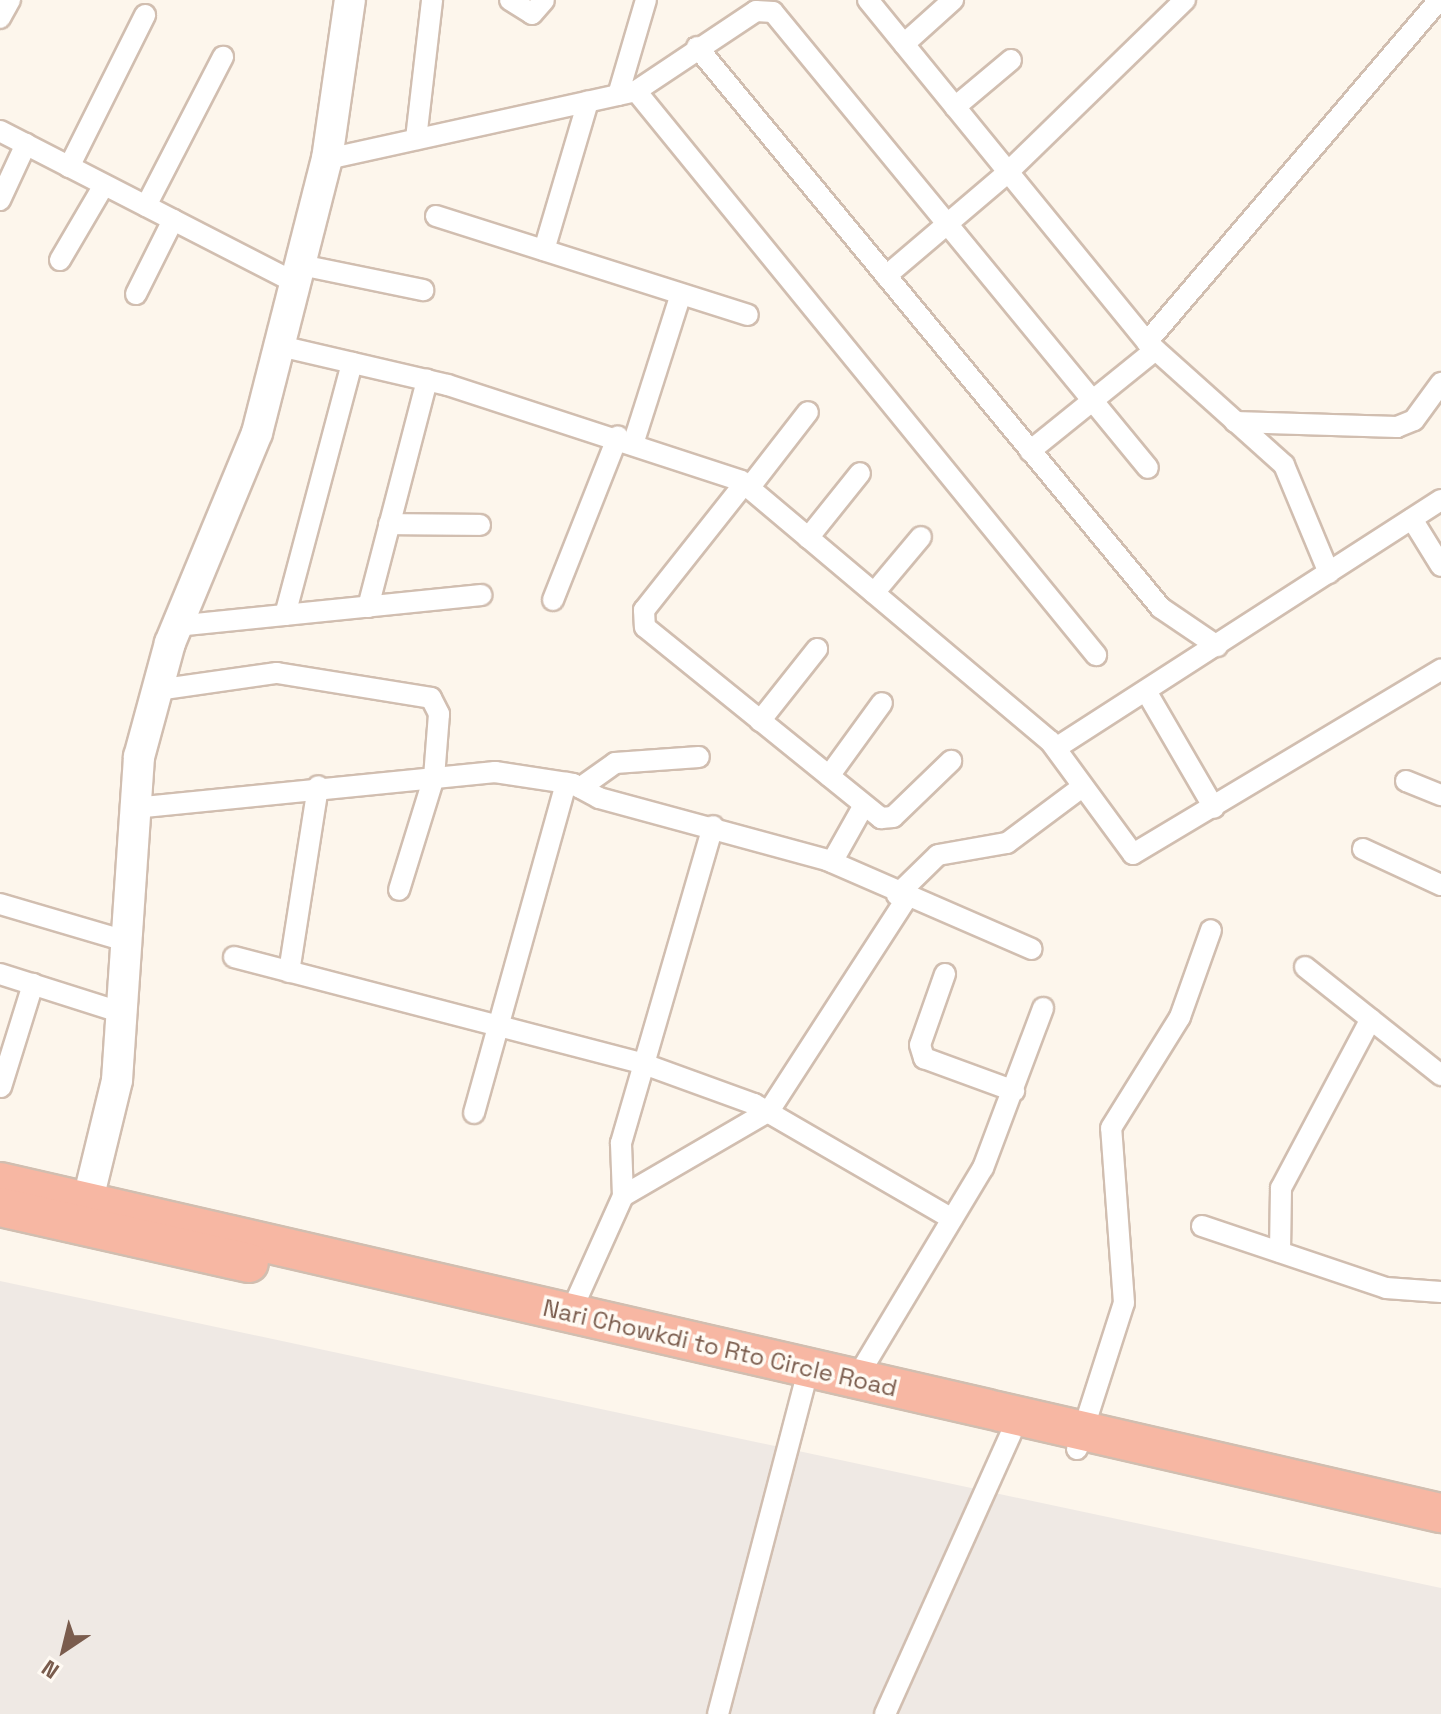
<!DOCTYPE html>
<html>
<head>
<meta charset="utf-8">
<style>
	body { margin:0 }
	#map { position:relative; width:1441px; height:1714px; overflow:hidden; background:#fdf6ec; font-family:"Space Grotesk",sans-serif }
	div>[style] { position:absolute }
	.industrial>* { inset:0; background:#efe9e4 }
	.roads { filter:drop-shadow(2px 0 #d1beb0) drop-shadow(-2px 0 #d1beb0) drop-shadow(0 2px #d1beb0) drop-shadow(0 -2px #d1beb0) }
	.street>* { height:20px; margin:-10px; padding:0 10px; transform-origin:10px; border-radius:10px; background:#fff }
	.secondary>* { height:30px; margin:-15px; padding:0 15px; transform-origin:15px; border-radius:15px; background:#fff }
	.highway>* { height:38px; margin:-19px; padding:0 19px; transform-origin:19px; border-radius:19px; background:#f7b7a3 }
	span { translate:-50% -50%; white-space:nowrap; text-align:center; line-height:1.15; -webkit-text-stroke:7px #fffaf3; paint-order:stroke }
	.street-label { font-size:24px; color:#7a5c4d }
	.north { position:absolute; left:24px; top:1610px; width:80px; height:80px; -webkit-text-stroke:6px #fffaf3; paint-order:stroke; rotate:215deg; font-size:22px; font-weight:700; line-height:32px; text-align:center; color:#7a5c4d }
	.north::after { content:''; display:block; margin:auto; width:28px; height:36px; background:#7a5c4d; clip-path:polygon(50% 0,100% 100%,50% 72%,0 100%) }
</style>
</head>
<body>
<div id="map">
	<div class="industrial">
		<div style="clip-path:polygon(0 1281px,1441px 1588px,1441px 1714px,0 1714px)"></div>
	</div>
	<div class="roads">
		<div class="street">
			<div style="left:510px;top:0;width:26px;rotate:32deg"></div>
			<div style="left:532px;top:14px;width:18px;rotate:-49deg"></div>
			<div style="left:868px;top:0;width:441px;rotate:50.8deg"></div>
			<div style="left:1147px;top:342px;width:184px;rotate:41.9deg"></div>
			<div style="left:1284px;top:465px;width:117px;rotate:67.4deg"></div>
			<div style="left:0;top:18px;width:21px;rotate:-61deg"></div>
			<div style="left:904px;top:44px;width:66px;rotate:-41.9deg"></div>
			<div style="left:697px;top:47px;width:728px;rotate:50.41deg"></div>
			<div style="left:1161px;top:608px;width:68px;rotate:34.2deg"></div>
			<div style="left:636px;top:91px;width:144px;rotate:-33.7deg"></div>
			<div style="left:756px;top:11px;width:17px;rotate:3deg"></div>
			<div style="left:773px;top:12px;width:590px;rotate:50.57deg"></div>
			<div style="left:618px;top:95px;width:99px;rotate:-73.6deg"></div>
			<div style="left:955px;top:107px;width:73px;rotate:-40deg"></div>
			<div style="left:0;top:131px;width:333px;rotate:27.2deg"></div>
			<div style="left:416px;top:139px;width:140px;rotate:-83.4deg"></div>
			<div style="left:327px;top:159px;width:316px;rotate:-12.4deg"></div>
			<div style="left:636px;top:91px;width:728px;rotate:50.8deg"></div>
			<div style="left:69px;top:167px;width:170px;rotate:-63.4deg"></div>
			<div style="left:0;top:200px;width:62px;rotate:-65.1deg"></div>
			<div style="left:146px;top:206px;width:168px;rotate:-62.7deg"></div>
			<div style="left:436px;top:216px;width:327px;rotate:17.6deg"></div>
			<div style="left:544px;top:250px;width:155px;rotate:-73.5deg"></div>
			<div style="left:60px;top:260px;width:87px;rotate:-59.6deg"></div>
			<div style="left:301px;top:265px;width:125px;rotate:11.6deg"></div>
			<div style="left:886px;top:276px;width:160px;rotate:-40.4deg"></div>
			<div style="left:1008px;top:172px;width:247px;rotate:-44.2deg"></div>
			<div style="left:136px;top:294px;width:83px;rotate:-63.4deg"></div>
			<div style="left:1147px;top:342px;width:450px;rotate:-49.5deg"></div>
			<div style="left:280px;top:346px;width:172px;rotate:13.1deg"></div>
			<div style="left:448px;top:385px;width:308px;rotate:18.1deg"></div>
			<div style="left:741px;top:481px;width:404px;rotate:40.1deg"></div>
			<div style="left:1050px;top:741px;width:140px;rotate:53.7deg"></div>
			<div style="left:1133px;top:854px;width:359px;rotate:-30.9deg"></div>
			<div style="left:1235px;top:422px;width:162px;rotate:1.8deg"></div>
			<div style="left:1397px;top:427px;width:18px;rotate:-22deg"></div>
			<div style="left:1414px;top:420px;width:46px;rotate:-53.9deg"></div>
			<div style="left:634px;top:441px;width:154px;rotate:-72.3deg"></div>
			<div style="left:1030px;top:451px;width:161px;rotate:-38.9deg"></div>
			<div style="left:744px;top:484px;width:161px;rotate:128.4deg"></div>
			<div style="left:644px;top:610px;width:17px;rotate:87deg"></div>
			<div style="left:645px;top:627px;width:304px;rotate:39deg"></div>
			<div style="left:881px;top:818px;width:12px;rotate:-5deg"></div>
			<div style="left:893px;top:817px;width:81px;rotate:-44deg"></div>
			<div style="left:749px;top:488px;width:96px;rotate:-52.2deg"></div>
			<div style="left:1412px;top:519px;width:55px;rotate:58.3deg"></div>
			<div style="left:389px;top:524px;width:91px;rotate:0.6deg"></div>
			<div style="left:808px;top:538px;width:83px;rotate:-51.3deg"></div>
			<div style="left:874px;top:593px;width:73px;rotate:-50deg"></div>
			<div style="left:553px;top:600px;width:176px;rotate:-68.4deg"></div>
			<div style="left:368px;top:607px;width:235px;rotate:-75.4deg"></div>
			<div style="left:285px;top:615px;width:261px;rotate:-75.1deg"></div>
			<div style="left:176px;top:626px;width:307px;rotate:-5.8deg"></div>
			<div style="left:157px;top:690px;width:121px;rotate:-8.1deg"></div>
			<div style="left:277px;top:673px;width:156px;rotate:9.2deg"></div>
			<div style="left:431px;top:698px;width:18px;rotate:63deg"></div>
			<div style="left:439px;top:714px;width:63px;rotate:94.5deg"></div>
			<div style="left:434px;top:777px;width:118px;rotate:107.2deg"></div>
			<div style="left:1146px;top:691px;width:135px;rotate:59.8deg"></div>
			<div style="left:760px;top:721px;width:92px;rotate:-51.6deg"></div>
			<div style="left:1056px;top:748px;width:458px;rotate:-32.8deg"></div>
			<div style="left:829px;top:776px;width:90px;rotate:-54deg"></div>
			<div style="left:1406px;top:781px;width:38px;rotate:22deg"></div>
			<div style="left:580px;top:788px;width:43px;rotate:-35.5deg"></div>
			<div style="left:615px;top:763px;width:84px;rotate:-4.1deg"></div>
			<div style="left:134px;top:808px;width:363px;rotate:-5.7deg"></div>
			<div style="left:495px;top:772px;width:79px;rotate:8.7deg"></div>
			<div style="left:573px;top:784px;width:30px;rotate:28deg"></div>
			<div style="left:599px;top:798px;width:236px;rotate:15.2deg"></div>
			<div style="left:827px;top:860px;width:223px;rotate:23.5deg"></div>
			<div style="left:1363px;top:849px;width:86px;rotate:24.8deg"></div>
			<div style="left:832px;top:862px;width:65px;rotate:-60.7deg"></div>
			<div style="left:897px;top:895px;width:57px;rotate:-44.3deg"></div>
			<div style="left:938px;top:855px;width:70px;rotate:-9.9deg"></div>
			<div style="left:1007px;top:843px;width:94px;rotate:-36.7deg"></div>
			<div style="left:0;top:904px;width:127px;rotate:16.4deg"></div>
			<div style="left:234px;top:957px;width:424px;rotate:14.6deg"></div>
			<div style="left:644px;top:1064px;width:117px;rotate:20deg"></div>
			<div style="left:754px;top:1104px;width:229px;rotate:30.1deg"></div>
			<div style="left:1305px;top:967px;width:174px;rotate:38.5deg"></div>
			<div style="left:289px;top:972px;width:188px;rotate:-81.1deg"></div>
			<div style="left:0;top:974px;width:126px;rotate:17.6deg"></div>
			<div style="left:945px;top:974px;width:75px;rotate:109.4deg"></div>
			<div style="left:920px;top:1045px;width:14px;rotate:73deg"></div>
			<div style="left:924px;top:1058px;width:96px;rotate:20.1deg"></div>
			<div style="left:1px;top:1087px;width:108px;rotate:-72.7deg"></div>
			<div style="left:474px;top:1113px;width:343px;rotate:-74.4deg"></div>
			<div style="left:623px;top:1196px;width:169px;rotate:-30.2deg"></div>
			<div style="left:769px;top:1111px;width:252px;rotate:-57.1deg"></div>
			<div style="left:1202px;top:1226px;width:194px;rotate:18.6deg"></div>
			<div style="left:1386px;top:1288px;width:55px;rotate:4.2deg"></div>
			<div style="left:1280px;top:1252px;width:64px;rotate:-89.1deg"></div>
			<div style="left:1281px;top:1188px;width:191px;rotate:-62deg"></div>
			<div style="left:570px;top:1314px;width:129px;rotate:-65.8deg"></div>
			<div style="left:623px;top:1196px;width:53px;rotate:-92.2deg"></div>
			<div style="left:621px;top:1143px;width:330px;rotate:-73.8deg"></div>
			<div style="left:856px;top:1379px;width:246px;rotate:-59deg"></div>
			<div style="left:983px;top:1168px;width:171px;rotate:-69.4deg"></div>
			<div style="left:1077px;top:1449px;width:153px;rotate:-72.2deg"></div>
			<div style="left:1124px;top:1303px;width:175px;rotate:-94.2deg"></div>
			<div style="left:1111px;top:1128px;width:131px;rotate:-58.1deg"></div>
			<div style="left:1180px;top:1017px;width:92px;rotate:-70.4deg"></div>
			<div style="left:718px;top:1714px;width:358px;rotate:-75.3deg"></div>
			<div style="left:885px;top:1714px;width:307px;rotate:-65.8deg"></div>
		</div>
		<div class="secondary">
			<div style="left:82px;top:1224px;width:148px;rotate:-76.3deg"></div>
			<div style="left:117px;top:1080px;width:324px;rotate:-86.1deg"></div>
			<div style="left:139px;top:757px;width:118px;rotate:-74.8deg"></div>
			<div style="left:170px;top:643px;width:227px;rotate:-67.5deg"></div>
			<div style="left:257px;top:433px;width:283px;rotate:-75.7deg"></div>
			<div style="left:327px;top:159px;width:161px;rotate:-81.8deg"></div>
		</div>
		<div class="highway">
			<div style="left:0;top:1182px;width:1479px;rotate:12.94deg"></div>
			<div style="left:0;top:1207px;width:255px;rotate:12.7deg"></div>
		</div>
	</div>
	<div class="street-label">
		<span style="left:720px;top:1348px;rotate:13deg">Nari Chowkdi to Rto Circle Road</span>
	</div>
	<div class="north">N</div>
</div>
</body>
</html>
